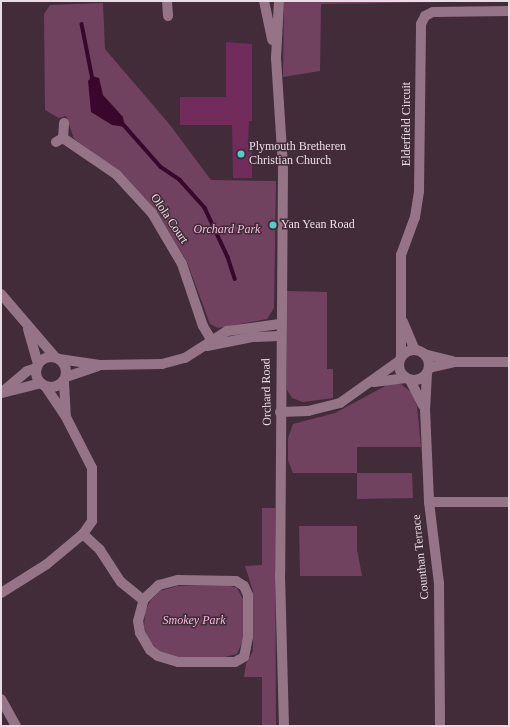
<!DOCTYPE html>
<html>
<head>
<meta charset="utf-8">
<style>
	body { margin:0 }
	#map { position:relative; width:510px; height:727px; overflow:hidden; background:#422c3a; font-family:"Times New Roman",serif }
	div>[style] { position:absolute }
	.green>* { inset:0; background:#714160 }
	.water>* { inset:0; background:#3a072c }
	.stream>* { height:3.5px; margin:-1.75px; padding:0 1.75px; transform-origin:1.75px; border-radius:1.75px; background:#3a072c }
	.building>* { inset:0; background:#712c5b }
	.minor>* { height:10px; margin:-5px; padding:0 5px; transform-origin:5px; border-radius:5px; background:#957488 }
	.minor>.ring { margin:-5px; padding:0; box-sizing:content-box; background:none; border:10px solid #957488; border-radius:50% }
	.dots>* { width:11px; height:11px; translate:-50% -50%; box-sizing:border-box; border:2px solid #422c3a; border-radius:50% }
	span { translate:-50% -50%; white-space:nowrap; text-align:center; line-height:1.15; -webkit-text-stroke:3px #422c3a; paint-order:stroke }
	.street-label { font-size:12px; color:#eadce4 }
	.poi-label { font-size:12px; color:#eadce4 }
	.left { translate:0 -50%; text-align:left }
	.park-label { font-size:12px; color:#f7b9df; font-style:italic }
	.frame { position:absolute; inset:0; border:2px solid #eadce4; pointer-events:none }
</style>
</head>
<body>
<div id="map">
	<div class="green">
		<div style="clip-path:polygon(284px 1px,509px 1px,321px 4px,320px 71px,283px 77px)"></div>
		<div style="clip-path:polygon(103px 3px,105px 49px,170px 125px,211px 180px,276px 181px,274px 308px,267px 319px,218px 328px,210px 324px,187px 262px,157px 211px,124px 175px,74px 139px,66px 116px,59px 118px,45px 110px,44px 14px,50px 5px)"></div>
		<div style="clip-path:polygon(287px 291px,327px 292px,327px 369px,333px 369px,333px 398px,303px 402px,292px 398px,287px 390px)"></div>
		<div style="clip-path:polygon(389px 384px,401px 384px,411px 392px,417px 406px,421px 447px,357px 447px,357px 473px,412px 473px,413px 498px,357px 499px,357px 473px,293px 473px,288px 460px,288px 438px,293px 424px,335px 413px)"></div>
		<div style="clip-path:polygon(262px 508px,275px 508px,276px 726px,262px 726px,262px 677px,244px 677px,246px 664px,253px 651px,253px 591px,245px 566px,262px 565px)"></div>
		<div style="clip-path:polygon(299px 526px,357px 526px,357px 550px,362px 576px,300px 576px)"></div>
		<div style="clip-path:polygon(227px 585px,237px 588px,244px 601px,244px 638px,237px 654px,225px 657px,175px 657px,157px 650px,149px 640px,144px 628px,145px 612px,150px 601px,160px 591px,177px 586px)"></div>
	</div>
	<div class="water">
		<div style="clip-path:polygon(92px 76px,99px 78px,103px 95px,123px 117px,125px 127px,112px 125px,91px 112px,88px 81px)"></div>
	</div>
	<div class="stream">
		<div style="left:82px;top:24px;width:57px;rotate:78.9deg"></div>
		<div style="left:123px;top:124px;width:57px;rotate:48.5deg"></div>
		<div style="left:161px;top:167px;width:23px;rotate:34deg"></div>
		<div style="left:180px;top:180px;width:38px;rotate:48deg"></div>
		<div style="left:205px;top:208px;width:54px;rotate:64.9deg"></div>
		<div style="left:228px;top:257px;width:23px;rotate:72deg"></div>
	</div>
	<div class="building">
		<div style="clip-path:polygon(226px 42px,252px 44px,252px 121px,249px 121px,248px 146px,252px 152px,252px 178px,233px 178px,232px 125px,180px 125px,180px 97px,226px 97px)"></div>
	</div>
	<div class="minor">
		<div style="left:167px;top:1px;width:15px;rotate:86deg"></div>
		<div style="left:264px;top:1px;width:40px;rotate:78deg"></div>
		<div style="left:279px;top:1px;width:57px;rotate:93deg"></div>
		<div style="left:276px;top:58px;width:109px;rotate:86.3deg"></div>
		<div style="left:283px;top:167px;width:408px;rotate:90.4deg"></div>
		<div style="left:280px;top:575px;width:151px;rotate:88.5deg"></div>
		<div style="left:63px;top:138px;width:65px;rotate:34.4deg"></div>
		<div style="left:117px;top:175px;width:52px;rotate:47.4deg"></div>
		<div style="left:152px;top:213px;width:59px;rotate:59.5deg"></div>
		<div style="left:182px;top:264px;width:65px;rotate:71.3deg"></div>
		<div style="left:203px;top:326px;width:21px;rotate:59deg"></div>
		<div style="left:56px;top:142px;width:8px;rotate:-30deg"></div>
		<div style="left:63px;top:138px;width:15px;rotate:-86deg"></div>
		<div style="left:1px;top:294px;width:83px;rotate:49.4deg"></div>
		<div style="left:403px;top:322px;width:30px;rotate:67deg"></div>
		<div style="left:28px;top:329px;width:37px;rotate:74deg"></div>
		<div style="left:207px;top:346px;width:46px;rotate:-11.3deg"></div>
		<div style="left:252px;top:337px;width:28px;rotate:-2deg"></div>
		<div class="ring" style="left:399px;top:350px;width:20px;height:20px"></div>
		<div style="left:424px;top:354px;width:30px;rotate:14deg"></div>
		<div style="left:401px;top:356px;width:101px;rotate:-90deg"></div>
		<div style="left:401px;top:255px;width:40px;rotate:-69.8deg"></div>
		<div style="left:415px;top:217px;width:26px;rotate:-81deg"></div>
		<div style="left:419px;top:191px;width:167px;rotate:-89.3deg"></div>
		<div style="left:421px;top:24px;width:9px;rotate:-63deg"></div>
		<div style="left:425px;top:16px;width:9px;rotate:-27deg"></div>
		<div style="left:433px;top:12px;width:76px;rotate:-0.8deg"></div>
		<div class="ring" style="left:36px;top:357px;width:20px;height:20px"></div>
		<div style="left:59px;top:359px;width:41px;rotate:8.3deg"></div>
		<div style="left:100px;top:365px;width:62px;rotate:-0.9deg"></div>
		<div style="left:162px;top:364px;width:24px;rotate:-15deg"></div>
		<div style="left:185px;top:358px;width:50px;rotate:-32.7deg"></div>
		<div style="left:227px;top:331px;width:53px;rotate:-7.5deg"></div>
		<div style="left:429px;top:368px;width:27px;rotate:-13deg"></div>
		<div style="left:455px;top:362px;width:54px"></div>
		<div style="left:427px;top:373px;width:36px;rotate:93deg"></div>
		<div style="left:425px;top:409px;width:93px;rotate:87.5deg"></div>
		<div style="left:429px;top:502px;width:82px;rotate:83deg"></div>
		<div style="left:439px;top:583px;width:143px;rotate:89.6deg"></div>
		<div style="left:66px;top:377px;width:34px;rotate:-19deg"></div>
		<div style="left:410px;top:380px;width:28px;rotate:63deg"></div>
		<div style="left:64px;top:382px;width:33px;rotate:87deg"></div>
		<div style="left:374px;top:382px;width:32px;rotate:-7deg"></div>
		<div style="left:1px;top:393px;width:34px;rotate:-40deg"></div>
		<div style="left:27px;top:371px;width:10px;rotate:-17deg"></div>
		<div style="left:2px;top:393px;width:40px;rotate:-14.4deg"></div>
		<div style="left:280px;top:412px;width:28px;rotate:-2deg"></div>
		<div style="left:308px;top:411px;width:33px;rotate:-14deg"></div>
		<div style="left:340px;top:403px;width:72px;rotate:-35.4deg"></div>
		<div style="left:429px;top:502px;width:80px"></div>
		<div style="left:83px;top:534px;width:23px;rotate:43deg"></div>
		<div style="left:100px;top:550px;width:38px;rotate:57deg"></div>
		<div style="left:121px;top:582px;width:28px;rotate:39deg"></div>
		<div style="left:178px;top:580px;width:58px;rotate:1deg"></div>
		<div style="left:236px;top:581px;width:9px;rotate:32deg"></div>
		<div style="left:244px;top:586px;width:10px;rotate:66deg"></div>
		<div style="left:248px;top:595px;width:42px;rotate:90deg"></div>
		<div style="left:248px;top:637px;width:20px;rotate:101deg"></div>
		<div style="left:244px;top:657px;width:10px;rotate:151deg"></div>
		<div style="left:235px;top:662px;width:57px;rotate:180deg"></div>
		<div style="left:178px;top:662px;width:21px;rotate:-163deg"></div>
		<div style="left:158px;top:656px;width:10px;rotate:-143deg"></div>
		<div style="left:150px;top:650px;width:20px;rotate:-120deg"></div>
		<div style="left:140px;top:633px;width:12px;rotate:-99deg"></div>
		<div style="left:138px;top:621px;width:23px;rotate:-75deg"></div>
		<div style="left:144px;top:599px;width:21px;rotate:-43deg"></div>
		<div style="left:159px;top:585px;width:20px;rotate:-15deg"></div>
		<div style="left:1px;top:593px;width:54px;rotate:-32.2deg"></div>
		<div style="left:47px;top:564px;width:47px;rotate:-39.8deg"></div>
		<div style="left:83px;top:534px;width:16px;rotate:-55deg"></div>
		<div style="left:92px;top:521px;width:53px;rotate:-90deg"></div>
		<div style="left:92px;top:468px;width:57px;rotate:-117deg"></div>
		<div style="left:66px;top:417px;width:37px;rotate:-124deg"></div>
		<div style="left:1px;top:699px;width:31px;rotate:61deg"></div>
	</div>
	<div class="dots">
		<div style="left:241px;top:154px;background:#53cdc9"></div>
		<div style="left:273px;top:225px;background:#53cdc9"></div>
	</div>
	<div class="street-label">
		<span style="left:407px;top:124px;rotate:-90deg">Elderfield Circuit</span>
		<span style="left:169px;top:219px;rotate:56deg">Olola Court</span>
		<span style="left:267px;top:392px;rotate:-91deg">Orchard Road</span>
		<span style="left:421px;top:557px;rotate:-96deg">Counthan Terrace</span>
	</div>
	<div class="poi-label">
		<span class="left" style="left:249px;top:154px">Plymouth Bretheren<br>Christian Church</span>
		<span class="left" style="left:281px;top:225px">Yan Yean Road</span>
	</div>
	<div class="park-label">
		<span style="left:227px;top:230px">Orchard Park</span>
		<span style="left:194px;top:621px">Smokey Park</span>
	</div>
	<div class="frame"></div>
</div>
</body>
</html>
